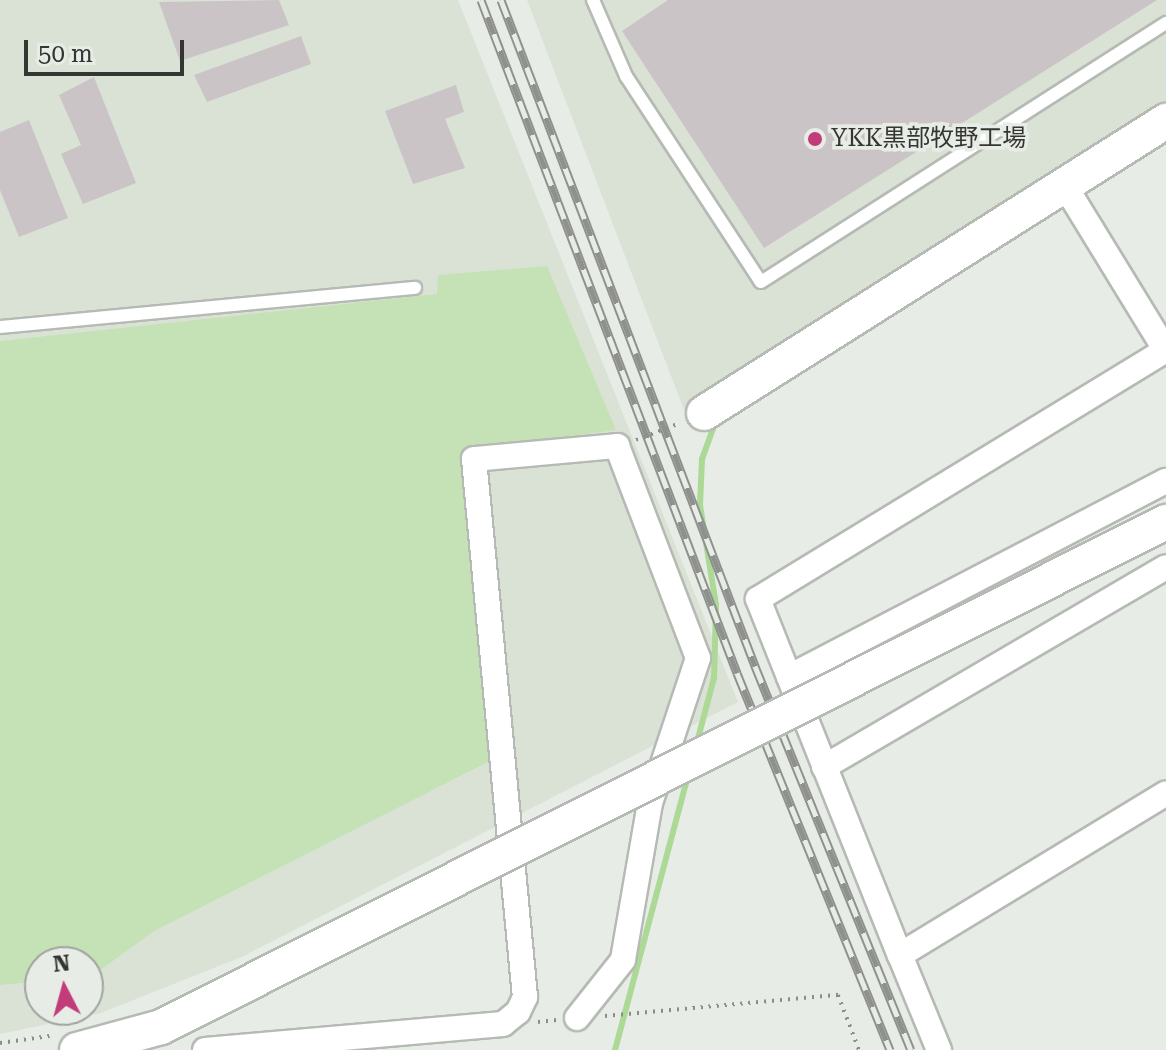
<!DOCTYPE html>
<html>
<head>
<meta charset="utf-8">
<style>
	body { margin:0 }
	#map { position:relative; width:1166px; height:1050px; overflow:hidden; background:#e8ece6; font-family:"Roboto Serif","Noto Sans JP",serif }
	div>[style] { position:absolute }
	.built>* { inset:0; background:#dae2d6 }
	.green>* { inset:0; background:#c4e2b5 }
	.stream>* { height:6px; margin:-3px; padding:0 3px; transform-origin:3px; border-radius:3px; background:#acd996 }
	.building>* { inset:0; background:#cbc4c6 }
	.path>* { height:4px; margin-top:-2px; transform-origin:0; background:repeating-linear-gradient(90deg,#8b8d89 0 2px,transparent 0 8px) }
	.roads { filter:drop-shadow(2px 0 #b6bab4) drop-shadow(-2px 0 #b6bab4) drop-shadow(0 2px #b6bab4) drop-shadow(0 -2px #b6bab4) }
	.lane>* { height:12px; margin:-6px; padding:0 6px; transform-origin:6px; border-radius:6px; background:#fff }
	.street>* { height:24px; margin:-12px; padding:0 12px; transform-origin:12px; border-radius:12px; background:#fff }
	.secondary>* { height:34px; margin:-17px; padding:0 17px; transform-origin:17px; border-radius:17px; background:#fff }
	.rail>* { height:9px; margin-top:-4.5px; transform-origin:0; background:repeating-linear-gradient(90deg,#e8ece6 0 18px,#8e918d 0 36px); box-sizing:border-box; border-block:2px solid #8e918d }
	.bridges { filter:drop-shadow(2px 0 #b6bab4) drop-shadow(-2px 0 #b6bab4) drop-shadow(0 2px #b6bab4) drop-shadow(0 -2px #b6bab4) }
	.secondary-bridge>* { height:34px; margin:-17px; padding:0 17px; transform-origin:17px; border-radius:17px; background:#fff }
	.dots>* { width:22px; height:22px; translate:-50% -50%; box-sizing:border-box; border:4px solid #e8ece6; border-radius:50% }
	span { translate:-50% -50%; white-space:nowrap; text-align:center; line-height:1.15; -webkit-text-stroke:7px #e8ece6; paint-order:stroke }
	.poi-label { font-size:24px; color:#343633 }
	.left { translate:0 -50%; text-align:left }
	.north { position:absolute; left:24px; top:946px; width:80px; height:80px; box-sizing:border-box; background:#e8ece6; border:2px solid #a0a39e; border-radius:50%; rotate:354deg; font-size:22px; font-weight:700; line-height:32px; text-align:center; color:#343633 }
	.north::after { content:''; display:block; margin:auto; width:28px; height:36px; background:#c33c7a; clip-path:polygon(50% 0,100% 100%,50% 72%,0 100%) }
	.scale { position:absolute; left:24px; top:40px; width:160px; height:36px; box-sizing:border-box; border:4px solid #343633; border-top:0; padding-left:10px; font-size:24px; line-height:28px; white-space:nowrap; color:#343633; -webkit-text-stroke:6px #e8ece6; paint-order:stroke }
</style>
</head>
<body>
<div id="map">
	<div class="built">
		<div style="clip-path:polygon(evenodd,0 0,458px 0,738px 702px,244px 956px,101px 1013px,0 1034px,0 0,40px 962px,88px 962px,88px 1010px,40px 1010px,40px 962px)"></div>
		<div style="clip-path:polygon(527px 0,1166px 0,1166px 106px,684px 410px)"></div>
	</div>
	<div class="green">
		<div style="clip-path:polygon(547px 266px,616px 430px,462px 450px,490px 761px,154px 931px,92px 976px,88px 962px,40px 962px,40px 981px,0 985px,0 341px,437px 294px,438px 275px)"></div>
	</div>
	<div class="stream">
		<div style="left:696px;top:746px;width:70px;rotate:-75.2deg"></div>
		<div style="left:714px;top:678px;width:73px;rotate:-88.4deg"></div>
		<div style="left:716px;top:605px;width:101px;rotate:-99.1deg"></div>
		<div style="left:700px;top:505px;width:46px;rotate:-87.5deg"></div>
		<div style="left:702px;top:459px;width:38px;rotate:-70deg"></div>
		<div style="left:615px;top:1050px;width:284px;rotate:-75.1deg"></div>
	</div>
	<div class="building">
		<div style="clip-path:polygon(279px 0,289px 25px,180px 61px,159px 2px)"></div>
		<div style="clip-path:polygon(668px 0,1157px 0,764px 248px,622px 31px)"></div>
		<div style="clip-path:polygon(301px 36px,311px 64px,207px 102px,194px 75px)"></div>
		<div style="clip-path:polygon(94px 77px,136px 183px,83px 204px,61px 154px,81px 145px,59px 95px)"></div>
		<div style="clip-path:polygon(456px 85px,464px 112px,445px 119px,465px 168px,413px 184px,385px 111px)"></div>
		<div style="clip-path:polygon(29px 120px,68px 218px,19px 237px,0 190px,0 132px)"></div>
	</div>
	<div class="path">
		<div style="left:636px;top:440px;width:47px;rotate:-21.1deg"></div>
		<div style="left:605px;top:1016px;width:234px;rotate:-5.2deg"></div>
		<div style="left:838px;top:995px;width:59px;rotate:69.1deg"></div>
		<div style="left:538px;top:1022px;width:19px;rotate:-6deg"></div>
		<div style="left:0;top:1043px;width:50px;rotate:-8deg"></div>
	</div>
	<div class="roads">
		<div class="lane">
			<div style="left:593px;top:0;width:83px;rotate:66.5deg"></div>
			<div style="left:626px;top:76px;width:246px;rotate:56.8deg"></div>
			<div style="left:761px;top:282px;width:481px;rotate:-32.6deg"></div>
			<div style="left:0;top:327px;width:417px;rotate:-5.4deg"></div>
		</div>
		<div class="street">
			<div style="left:1065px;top:186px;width:193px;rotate:58.5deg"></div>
			<div style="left:1166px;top:350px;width:478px;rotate:148.6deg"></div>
			<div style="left:758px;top:599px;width:383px;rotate:68.3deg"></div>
			<div style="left:900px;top:955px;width:311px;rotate:-31.3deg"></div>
			<div style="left:789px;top:677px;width:425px;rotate:-27.5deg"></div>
			<div style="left:824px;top:767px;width:396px;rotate:-30.3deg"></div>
			<div style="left:900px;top:955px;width:103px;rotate:67.7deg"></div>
			<div style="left:205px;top:1050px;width:299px;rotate:-5deg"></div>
			<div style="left:503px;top:1024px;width:19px;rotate:-39deg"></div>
			<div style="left:518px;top:1012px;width:17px;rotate:-65deg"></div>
			<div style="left:525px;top:997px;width:540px;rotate:-95.42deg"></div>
			<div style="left:474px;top:459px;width:144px;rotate:-5.2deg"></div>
			<div style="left:617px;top:446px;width:227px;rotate:69.1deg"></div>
			<div style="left:698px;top:658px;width:153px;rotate:108.3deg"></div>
			<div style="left:650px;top:803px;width:159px;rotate:99.8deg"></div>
			<div style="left:623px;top:960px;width:74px;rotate:128.4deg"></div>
		</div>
		<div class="secondary">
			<div style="left:704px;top:413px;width:547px;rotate:-32.29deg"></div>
		</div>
	</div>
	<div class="rail">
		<div style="left:481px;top:0;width:720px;rotate:69.17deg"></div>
		<div style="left:737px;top:673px;width:407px;rotate:67.9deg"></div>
		<div style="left:501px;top:0;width:713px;rotate:69.12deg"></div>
		<div style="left:755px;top:666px;width:414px;rotate:67.9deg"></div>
	</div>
	<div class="bridges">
		<div class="secondary-bridge">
			<div style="left:77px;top:1050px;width:87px;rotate:-15.3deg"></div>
			<div style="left:161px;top:1027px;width:1125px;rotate:-26.68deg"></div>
		</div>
	</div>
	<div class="dots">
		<div style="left:815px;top:139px;background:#c33c7a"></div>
	</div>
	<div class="poi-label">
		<span class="left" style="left:831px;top:139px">YKK黒部牧野工場</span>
	</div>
	<div class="north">N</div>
	<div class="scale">50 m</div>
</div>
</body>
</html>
